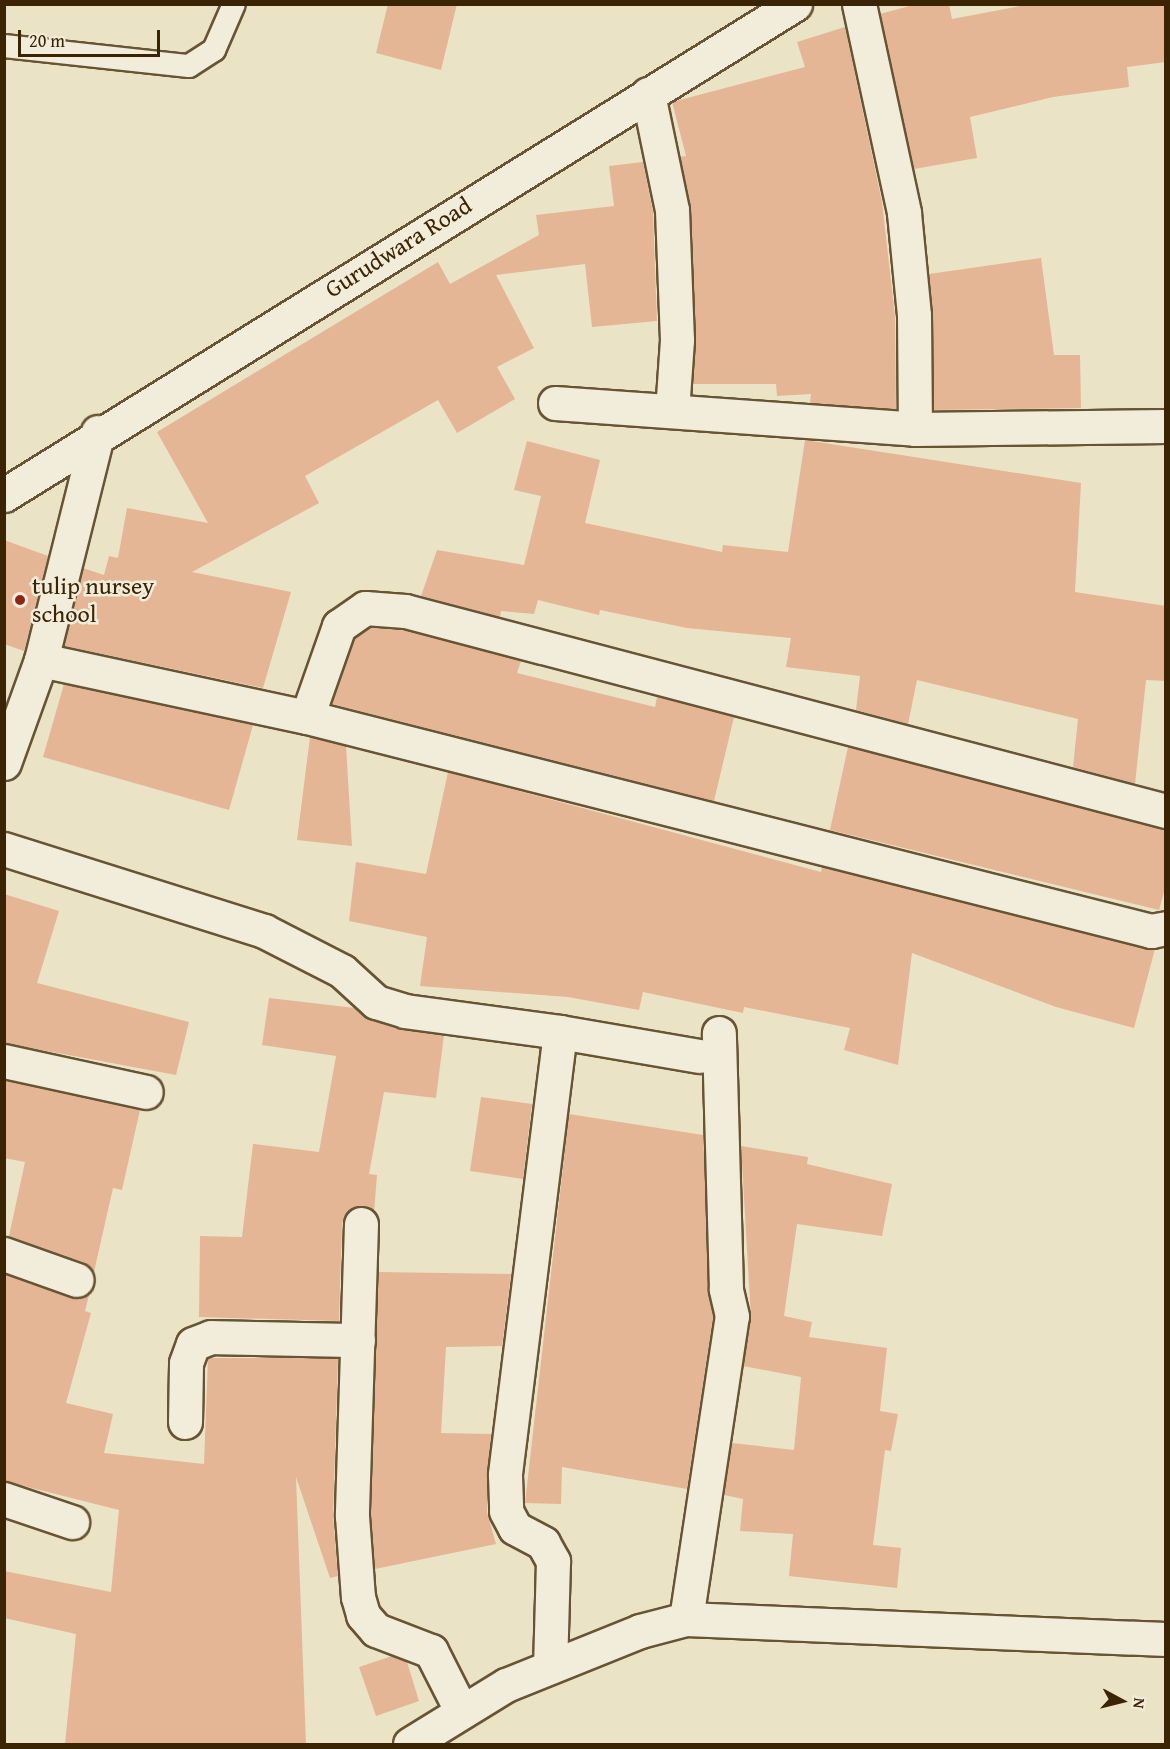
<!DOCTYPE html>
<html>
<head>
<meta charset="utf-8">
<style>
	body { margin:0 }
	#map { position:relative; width:1170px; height:1749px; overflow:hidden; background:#ebe3c6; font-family:"Gentium Book Plus",serif }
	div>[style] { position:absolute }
	.building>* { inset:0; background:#e4b696 }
	.roads { filter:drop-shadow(2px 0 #675434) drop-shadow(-2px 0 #675434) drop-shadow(0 2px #675434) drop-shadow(0 -2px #675434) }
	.lane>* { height:22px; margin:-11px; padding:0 11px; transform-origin:11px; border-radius:11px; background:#f2edda }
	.street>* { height:33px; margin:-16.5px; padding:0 16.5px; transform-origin:16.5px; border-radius:16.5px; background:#f2edda }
	.dots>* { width:16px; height:16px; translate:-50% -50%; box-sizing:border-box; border:3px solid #f2edda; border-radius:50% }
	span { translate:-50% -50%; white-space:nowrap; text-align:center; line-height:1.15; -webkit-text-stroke:5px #f2edda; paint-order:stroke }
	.street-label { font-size:24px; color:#3b2404 }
	.poi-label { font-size:24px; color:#3b2404 }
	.left { translate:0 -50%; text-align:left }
	.frame { position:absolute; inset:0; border:6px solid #3b2404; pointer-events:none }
	.north { position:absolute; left:1092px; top:1671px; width:60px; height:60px; -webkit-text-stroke:4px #f2edda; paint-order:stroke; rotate:97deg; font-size:16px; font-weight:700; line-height:24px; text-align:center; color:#3b2404 }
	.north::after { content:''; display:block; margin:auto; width:21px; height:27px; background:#3b2404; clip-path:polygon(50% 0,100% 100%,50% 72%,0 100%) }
	.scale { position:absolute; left:18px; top:30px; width:142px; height:27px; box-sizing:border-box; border:3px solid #3b2404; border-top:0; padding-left:8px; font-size:18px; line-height:21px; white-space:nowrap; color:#3b2404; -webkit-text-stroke:4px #f2edda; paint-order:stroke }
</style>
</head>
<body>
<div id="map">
	<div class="building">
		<div style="clip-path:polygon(388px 4px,457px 4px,441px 70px,376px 53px)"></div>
		<div style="clip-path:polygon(917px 4px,949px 4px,952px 19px,1031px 4px,1166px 4px,1166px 62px,1127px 67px,1129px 87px,1053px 97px,970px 117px,977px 158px,914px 169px,880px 14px)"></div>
		<div style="clip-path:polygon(845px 27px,882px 202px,895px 316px,896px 409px,810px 403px,811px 394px,777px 396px,776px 384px,693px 384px,691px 209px,680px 157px,686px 156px,672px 102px,805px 67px,797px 42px)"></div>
		<div style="clip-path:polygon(643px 162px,653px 212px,657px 321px,592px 327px,585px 264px,496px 275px,534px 348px,497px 367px,515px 399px,457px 433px,438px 400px,305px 476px,319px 503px,192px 572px,291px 592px,263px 688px,64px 646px,83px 568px,104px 575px,109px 556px,118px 558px,127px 508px,208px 523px,157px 432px,438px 262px,450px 284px,539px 235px,536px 215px,614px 206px,609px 166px)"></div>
		<div style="clip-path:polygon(1041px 258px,1054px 355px,1080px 355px,1081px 408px,934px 410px,929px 274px)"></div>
		<div style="clip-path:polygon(805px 440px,1081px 483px,1075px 592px,1166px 606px,1166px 681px,1146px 680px,1135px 784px,1073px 767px,1078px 719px,917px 680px,908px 724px,856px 710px,860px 676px,786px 667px,791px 638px,687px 628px,600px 610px,599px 615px,538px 600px,534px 614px,501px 611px,500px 617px,421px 596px,437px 550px,524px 565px,541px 496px,514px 490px,527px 441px,600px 460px,585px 523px,722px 552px,723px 545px,788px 552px)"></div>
		<div style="clip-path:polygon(4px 540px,48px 556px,24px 651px,4px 644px)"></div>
		<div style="clip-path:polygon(370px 627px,409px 631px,521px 661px,517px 673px,655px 707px,657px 697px,734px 717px,714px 801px,332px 704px,355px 638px)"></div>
		<div style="clip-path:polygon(64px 684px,253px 725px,229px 810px,43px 757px)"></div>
		<div style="clip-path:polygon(310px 737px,346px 746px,352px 846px,297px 840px)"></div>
		<div style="clip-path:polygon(848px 747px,1166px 829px,1166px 885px,1159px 910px,830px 830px)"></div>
		<div style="clip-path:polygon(448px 772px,821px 872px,822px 867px,1155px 949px,1134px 1028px,1056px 1007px,912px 953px,898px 1065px,844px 1050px,850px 1028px,744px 1007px,743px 1013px,643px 992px,639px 1010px,568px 997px,420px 986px,427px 937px,349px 921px,356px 862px,426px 874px)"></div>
		<div style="clip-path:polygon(4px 894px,59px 911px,37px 983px,189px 1022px,176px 1075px,4px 1043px)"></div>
		<div style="clip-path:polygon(269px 998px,355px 1008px,399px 1029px,444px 1035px,436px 1098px,384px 1092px,369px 1174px,377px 1175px,374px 1212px,353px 1207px,342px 1223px,339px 1321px,199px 1317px,200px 1236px,242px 1237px,253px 1144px,319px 1152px,336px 1056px,262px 1045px)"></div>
		<div style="clip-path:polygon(4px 1080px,140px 1110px,122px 1190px,113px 1188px,94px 1272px,83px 1262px,9px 1236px,25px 1162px,4px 1158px)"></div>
		<div style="clip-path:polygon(481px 1097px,532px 1104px,523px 1179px,470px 1171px)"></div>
		<div style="clip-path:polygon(569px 1114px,703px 1135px,713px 1317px,687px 1489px,562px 1467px,561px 1504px,525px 1503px)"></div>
		<div style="clip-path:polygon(741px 1146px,808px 1157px,807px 1164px,892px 1184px,882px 1236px,797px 1224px,784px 1316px,812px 1322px,809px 1337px,887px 1348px,880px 1411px,898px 1414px,891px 1451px,885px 1450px,873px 1545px,901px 1548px,897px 1588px,789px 1576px,793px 1534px,740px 1531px,743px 1499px,724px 1495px,732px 1443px,794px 1450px,801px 1377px,743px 1366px,751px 1318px)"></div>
		<div style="clip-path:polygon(378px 1272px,511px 1274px,502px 1346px,446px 1347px,441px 1433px,491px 1434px,487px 1512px,496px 1544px,375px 1569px,371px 1516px)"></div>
		<div style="clip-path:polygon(4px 1274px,71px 1298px,89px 1295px,85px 1311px,91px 1313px,66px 1403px,113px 1414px,104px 1453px,204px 1464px,208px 1358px,338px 1358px,333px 1515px,338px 1576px,330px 1578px,296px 1477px,306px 1744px,65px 1744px,76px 1634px,4px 1618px,4px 1571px,111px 1592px,119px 1510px,4px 1481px)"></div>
		<div style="clip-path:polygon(392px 1656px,407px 1662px,419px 1701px,376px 1716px,359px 1667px)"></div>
	</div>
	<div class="roads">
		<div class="lane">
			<div style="left:4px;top:46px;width:186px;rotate:6.2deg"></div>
			<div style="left:189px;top:66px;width:30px;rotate:-33deg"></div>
			<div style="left:214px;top:50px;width:50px;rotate:-66.5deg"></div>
		</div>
		<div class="street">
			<div style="left:859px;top:4px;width:214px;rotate:77.8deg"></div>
			<div style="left:904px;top:213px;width:102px;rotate:84.4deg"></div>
			<div style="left:914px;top:315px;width:114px;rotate:89.5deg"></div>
			<div style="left:648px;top:94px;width:118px;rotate:78.3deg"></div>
			<div style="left:672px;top:210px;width:130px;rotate:87.8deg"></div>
			<div style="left:677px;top:340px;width:71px;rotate:94deg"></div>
			<div style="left:555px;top:403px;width:361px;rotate:4.1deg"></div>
			<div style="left:915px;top:429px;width:251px;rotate:-0.7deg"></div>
			<div style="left:4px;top:495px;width:931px;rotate:-31.83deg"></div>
			<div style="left:41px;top:660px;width:272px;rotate:12.1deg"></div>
			<div style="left:4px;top:763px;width:109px;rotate:-70.2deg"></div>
			<div style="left:41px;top:660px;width:235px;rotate:-76deg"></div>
			<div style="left:1166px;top:811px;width:787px;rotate:-165.27deg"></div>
			<div style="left:405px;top:611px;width:40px;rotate:-175.7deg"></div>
			<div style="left:365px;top:608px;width:32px;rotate:145deg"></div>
			<div style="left:339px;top:626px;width:96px;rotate:109.4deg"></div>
			<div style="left:307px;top:717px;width:871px;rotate:14.23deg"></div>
			<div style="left:1151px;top:931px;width:15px;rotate:-11deg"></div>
			<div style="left:4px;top:849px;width:273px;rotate:17.5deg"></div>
			<div style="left:264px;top:931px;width:88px;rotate:27.1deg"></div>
			<div style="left:342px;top:971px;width:46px;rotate:42.4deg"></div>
			<div style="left:376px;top:1002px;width:30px;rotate:17deg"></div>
			<div style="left:405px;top:1011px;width:156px;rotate:7.7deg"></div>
			<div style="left:560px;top:1032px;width:446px;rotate:97.1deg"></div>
			<div style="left:505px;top:1475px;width:36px;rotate:88deg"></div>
			<div style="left:506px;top:1511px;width:19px;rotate:62deg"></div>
			<div style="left:515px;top:1528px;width:32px;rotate:28deg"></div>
			<div style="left:543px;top:1543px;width:21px;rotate:61deg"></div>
			<div style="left:553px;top:1561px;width:106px;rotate:91.6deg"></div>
			<div style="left:560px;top:1032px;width:141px;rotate:9.8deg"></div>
			<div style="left:4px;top:1061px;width:145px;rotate:12.3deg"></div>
			<div style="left:361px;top:1224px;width:292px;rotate:91.8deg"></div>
			<div style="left:352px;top:1516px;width:81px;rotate:85.8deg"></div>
			<div style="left:358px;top:1597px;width:19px;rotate:74deg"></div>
			<div style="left:363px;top:1615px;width:20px;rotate:49deg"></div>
			<div style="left:376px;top:1630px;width:59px;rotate:20.9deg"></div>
			<div style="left:431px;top:1651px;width:68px;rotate:63.1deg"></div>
			<div style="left:4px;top:1254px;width:77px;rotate:19.6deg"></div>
			<div style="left:185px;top:1422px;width:59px;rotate:-89deg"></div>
			<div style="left:186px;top:1363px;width:20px;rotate:-70deg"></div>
			<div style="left:193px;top:1344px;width:19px;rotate:-21deg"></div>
			<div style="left:211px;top:1337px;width:147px;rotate:1.2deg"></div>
			<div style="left:4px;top:1499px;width:72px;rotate:18.7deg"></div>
			<div style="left:686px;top:1619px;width:306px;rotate:-81.4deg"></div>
			<div style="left:732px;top:1316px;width:28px;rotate:-103deg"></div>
			<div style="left:726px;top:1289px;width:256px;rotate:-91.6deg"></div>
			<div style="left:410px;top:1744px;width:113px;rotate:-31.6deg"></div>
			<div style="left:506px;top:1685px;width:144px;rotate:-21.9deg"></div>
			<div style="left:640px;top:1631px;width:48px;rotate:-14.6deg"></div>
			<div style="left:686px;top:1619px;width:480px;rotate:2.4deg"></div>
		</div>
	</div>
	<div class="dots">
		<div style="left:20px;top:600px;background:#8f2418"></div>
	</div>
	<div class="street-label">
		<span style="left:398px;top:247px;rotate:-32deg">Gurudwara Road</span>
	</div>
	<div class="poi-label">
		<span class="left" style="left:32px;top:600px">tulip nursey<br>school</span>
	</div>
	<div class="frame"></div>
	<div class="north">N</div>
	<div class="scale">20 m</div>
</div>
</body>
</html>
